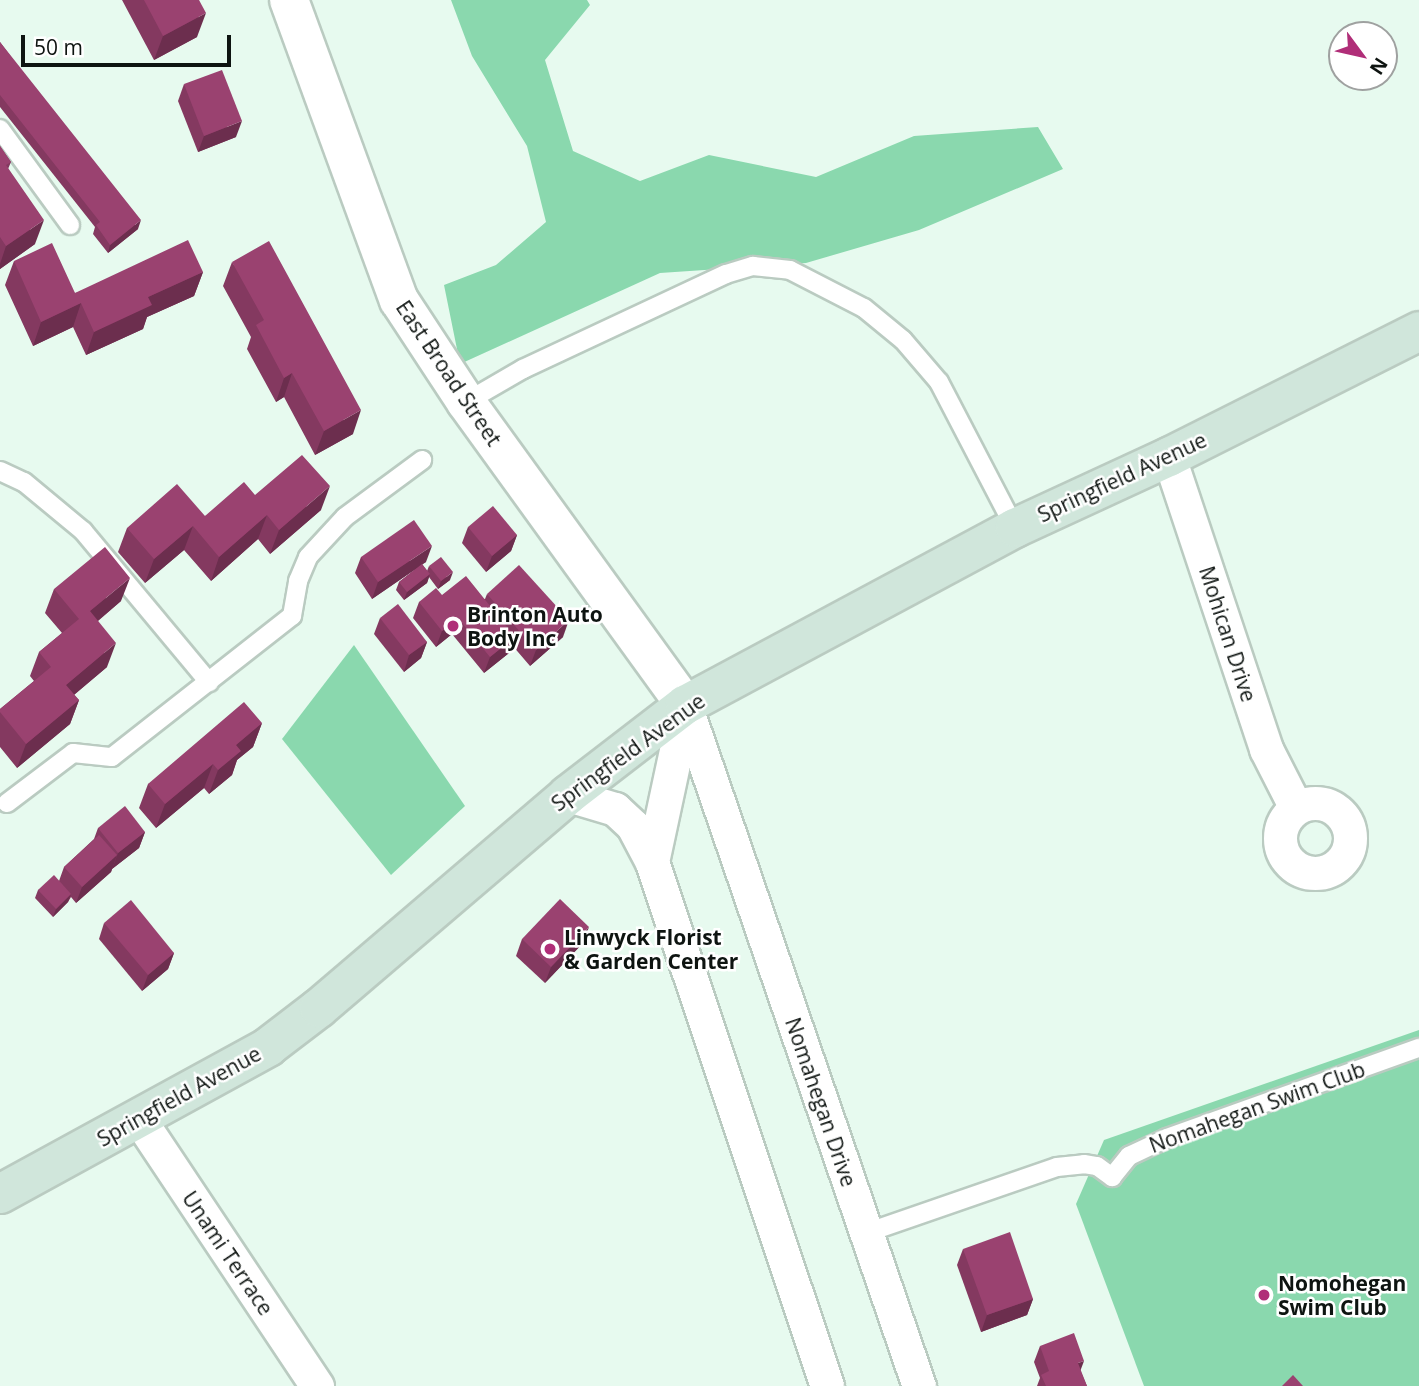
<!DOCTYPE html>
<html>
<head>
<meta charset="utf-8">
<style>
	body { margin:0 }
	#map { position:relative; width:1419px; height:1386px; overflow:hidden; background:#e7faef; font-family:"Open Sans",sans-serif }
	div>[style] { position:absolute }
	.green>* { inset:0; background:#8ad8ae }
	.roads { filter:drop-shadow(2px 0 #bacbc1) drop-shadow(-2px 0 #bacbc1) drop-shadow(0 2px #bacbc1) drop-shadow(0 -2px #bacbc1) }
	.service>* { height:18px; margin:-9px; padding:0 9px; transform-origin:9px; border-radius:9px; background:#fff }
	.minor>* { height:33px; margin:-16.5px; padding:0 16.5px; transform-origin:16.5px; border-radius:16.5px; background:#fff }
	.minor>.ring { margin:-16.5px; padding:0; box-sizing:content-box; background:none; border:33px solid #fff; border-radius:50% }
	.tertiary>* { height:38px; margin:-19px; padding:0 19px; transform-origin:19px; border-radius:19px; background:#fff }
	.secondary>* { height:38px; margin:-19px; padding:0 19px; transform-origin:19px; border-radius:19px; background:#d0e6db }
	.wall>* { inset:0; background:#843960 }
	.shaded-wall>* { inset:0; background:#6c2e4e }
	.building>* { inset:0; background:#9a4270 }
	.dots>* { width:19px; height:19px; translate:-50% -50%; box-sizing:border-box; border:4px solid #fff; border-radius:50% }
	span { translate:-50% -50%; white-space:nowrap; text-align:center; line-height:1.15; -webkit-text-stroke:5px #fff; paint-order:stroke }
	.street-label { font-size:21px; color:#0e1411 }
	.poi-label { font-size:21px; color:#0e1411; font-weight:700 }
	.left { translate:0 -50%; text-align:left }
	.north { position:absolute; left:1328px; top:21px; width:70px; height:70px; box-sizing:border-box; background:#fff; border:2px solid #9fa1a0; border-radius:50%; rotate:123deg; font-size:19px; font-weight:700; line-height:28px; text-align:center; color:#0e1411 }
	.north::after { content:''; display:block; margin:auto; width:24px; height:32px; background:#b02e78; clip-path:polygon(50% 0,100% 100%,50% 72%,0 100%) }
	.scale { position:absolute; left:21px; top:35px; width:210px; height:32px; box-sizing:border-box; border:4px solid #0e1411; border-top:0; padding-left:9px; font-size:21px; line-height:24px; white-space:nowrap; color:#0e1411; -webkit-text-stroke:5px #fff; paint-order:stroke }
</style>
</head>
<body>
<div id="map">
	<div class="green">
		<div style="clip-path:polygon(451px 0,587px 0,590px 5px,545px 60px,573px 151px,640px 181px,709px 155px,816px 177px,914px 136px,1038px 127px,1063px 169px,919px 230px,806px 263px,660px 273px,460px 364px,444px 285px,496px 265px,546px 222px,527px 146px,472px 56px)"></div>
		<div style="clip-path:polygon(354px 645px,465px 806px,391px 875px,282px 739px)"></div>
		<div style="clip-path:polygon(1419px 1030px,1419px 1386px,1144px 1386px,1076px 1204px,1104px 1140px)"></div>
	</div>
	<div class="roads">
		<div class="service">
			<div style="left:0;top:129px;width:119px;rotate:53.9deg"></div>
			<div style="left:466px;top:402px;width:66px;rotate:-30.1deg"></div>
			<div style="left:523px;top:369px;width:224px;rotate:-25.1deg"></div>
			<div style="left:726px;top:274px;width:28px;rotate:-17deg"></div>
			<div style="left:753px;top:266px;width:37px;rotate:6deg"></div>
			<div style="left:790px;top:270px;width:83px;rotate:27.2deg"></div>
			<div style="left:864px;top:308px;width:50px;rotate:39.4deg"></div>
			<div style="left:903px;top:340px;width:55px;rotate:49.4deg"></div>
			<div style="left:939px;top:382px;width:165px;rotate:62.5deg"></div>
			<div style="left:0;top:471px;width:26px;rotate:25deg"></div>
			<div style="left:24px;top:482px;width:77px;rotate:39.7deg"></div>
			<div style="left:83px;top:531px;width:197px;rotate:50.2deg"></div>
			<div style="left:7px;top:803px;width:83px;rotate:-37.1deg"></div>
			<div style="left:73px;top:753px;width:39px;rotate:6deg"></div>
			<div style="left:112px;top:757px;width:229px;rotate:-38.1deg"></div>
			<div style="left:292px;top:616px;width:36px;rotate:-80deg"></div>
			<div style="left:298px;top:581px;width:26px;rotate:-67deg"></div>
			<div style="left:308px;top:557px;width:54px;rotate:-47.2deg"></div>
			<div style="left:345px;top:517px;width:96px;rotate:-36.5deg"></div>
			<div style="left:866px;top:1233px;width:202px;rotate:-19.1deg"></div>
			<div style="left:1057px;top:1167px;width:27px;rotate:-6deg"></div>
			<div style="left:1084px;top:1164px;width:13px;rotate:9deg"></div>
			<div style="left:1097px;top:1166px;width:19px;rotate:36deg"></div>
			<div style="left:1112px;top:1177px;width:27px;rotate:-51deg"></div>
			<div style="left:1129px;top:1156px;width:42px;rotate:-25.3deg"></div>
			<div style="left:1167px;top:1138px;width:268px;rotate:-19.7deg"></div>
		</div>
		<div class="minor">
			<div style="left:1169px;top:457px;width:308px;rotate:71.6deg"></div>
			<div style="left:1266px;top:749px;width:66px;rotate:63deg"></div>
			<div style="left:685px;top:705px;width:720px;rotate:71.04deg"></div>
			<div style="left:568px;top:795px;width:49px;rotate:16.6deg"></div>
			<div style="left:615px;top:809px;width:25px;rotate:43deg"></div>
			<div style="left:633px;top:826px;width:41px;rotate:62.2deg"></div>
			<div style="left:652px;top:862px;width:552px;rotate:71.53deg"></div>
			<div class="ring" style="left:1280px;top:803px;width:37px;height:37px"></div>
			<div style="left:652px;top:862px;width:157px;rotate:-77.9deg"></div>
			<div style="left:139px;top:1119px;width:321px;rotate:56.3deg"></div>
		</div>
		<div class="tertiary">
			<div style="left:289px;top:0;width:320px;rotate:69.9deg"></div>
			<div style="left:399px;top:300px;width:122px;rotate:56.7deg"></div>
			<div style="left:466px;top:402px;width:374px;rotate:54.1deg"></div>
		</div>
		<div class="secondary">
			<div style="left:0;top:1194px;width:306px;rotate:-28.7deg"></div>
			<div style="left:268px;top:1047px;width:64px;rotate:-37.4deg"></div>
			<div style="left:319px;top:1008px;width:328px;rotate:-40.5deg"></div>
			<div style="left:568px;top:795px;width:148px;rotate:-37.6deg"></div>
			<div style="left:685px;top:705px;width:374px;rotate:-28.2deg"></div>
			<div style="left:1015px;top:528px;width:170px;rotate:-24.8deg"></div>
			<div style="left:1169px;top:457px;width:280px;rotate:-26.7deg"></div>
		</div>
	</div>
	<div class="wall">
		<div style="clip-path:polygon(122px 0,199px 0,197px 37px,154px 60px)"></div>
		<div style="clip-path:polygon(0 42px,138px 229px,108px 253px,93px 234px,95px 227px,0 107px)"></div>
		<div style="clip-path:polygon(184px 84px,236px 137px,198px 152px,178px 101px)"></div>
		<div style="clip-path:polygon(0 146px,11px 162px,8px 169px,35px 244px,0 269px)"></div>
		<div style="clip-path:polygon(14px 261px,75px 293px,203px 272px,194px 296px,147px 317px,143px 329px,86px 355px,73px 327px,33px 346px,5px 285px)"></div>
		<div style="clip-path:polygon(232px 262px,353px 434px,315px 455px,284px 397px,276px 402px,247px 349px,251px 337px,223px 286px)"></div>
		<div style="clip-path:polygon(255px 495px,321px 510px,270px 554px,258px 539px,211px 581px,184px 550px,145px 583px,118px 552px,127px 528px,205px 516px)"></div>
		<div style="clip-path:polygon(468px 527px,517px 535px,511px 551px,486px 572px,462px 543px)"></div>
		<div style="clip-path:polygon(361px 557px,426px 562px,422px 564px,427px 571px,429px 566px,450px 580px,438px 589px,429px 577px,427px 583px,404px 600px,396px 590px,399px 582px,417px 568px,372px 599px,355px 573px)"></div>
		<div style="clip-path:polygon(54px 589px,121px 601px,98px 621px,107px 667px,74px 695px,79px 700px,70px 724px,17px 768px,0 747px,0 709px,34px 681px,30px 676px,39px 652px,62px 633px,45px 613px)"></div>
		<div style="clip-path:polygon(487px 594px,563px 637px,530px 666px,512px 645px,509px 653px,484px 673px,452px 634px,436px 647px,413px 618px,419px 602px,442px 595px,485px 599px)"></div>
		<div style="clip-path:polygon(380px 618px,427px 642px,421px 658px,404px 672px,374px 634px)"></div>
		<div style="clip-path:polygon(262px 723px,253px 747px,237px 760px,232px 775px,209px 794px,204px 788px,156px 828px,139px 808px,148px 784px)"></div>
		<div style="clip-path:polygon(98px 828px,145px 832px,139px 848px,112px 869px,111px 872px,76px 903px,71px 897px,68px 902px,53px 917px,35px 898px,38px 890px,59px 881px,64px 867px,94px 839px)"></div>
		<div style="clip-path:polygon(104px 923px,174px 953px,168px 969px,142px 991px,99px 939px)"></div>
		<div style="clip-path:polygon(522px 939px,583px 943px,545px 983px,516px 956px)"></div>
		<div style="clip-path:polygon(963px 1249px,1033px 1299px,1027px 1315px,981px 1332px,957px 1265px)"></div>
		<div style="clip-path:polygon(1040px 1346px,1080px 1370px,1087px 1386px,1037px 1386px,1040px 1378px,1034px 1362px)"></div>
	</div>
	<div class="shaded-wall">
		<div style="clip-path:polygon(206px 13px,197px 37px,154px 60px,163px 36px)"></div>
		<div style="clip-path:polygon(242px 121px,236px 137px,198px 152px,204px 136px)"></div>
		<div style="clip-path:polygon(44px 220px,35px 244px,0 269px,0 264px,6px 246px)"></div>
		<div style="clip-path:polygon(141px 220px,138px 229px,108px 253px,110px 245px)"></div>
		<div style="clip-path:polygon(203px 272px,194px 296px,147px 317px,143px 329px,86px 355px,94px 332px,148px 297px)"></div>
		<div style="clip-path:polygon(81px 303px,73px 327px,33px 346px,41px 322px)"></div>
		<div style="clip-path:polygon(292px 373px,284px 397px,276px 402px,284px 378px)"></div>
		<div style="clip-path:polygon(361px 410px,353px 434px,315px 455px,324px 431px)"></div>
		<div style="clip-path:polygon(330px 486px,321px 510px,270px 554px,279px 530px)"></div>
		<div style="clip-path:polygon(267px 515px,258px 539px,211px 581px,219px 557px)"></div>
		<div style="clip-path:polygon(193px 526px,184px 550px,145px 583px,154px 559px)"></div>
		<div style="clip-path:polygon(517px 535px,511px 551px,486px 572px,492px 556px)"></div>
		<div style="clip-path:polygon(432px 546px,426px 562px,372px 599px,378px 582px)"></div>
		<div style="clip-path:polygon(453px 572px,450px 580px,438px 589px,441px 581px)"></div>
		<div style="clip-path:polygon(430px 574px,427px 583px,404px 600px,407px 592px)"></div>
		<div style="clip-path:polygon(130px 578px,121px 601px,81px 635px,90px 611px)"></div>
		<div style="clip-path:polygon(458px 618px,452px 634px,436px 647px,442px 631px)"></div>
		<div style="clip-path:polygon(569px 620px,563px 637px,530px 666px,536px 650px)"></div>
		<div style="clip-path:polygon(515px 637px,509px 653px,484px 673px,490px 657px)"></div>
		<div style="clip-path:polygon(427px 642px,421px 658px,404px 672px,409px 655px)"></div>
		<div style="clip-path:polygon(116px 643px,107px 667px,57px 709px,66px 685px)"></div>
		<div style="clip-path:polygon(79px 700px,70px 724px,17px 768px,26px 744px)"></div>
		<div style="clip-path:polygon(262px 723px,253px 747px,237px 760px,232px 775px,209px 794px,218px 770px,236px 745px)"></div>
		<div style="clip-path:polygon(213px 764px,204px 788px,156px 828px,165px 804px)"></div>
		<div style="clip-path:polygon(145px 832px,139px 848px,112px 869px,118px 853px)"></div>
		<div style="clip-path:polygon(117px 855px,111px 872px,76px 903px,82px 887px)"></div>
		<div style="clip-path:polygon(71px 894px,68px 902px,53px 917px,56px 909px)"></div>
		<div style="clip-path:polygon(589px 927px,583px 943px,545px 983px,551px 967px)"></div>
		<div style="clip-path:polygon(174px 953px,168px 969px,142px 991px,148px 975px)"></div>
		<div style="clip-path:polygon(1033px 1299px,1027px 1315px,981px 1332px,987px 1315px)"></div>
		<div style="clip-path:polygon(1084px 1361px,1078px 1377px,1078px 1363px)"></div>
	</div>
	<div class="building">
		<div style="clip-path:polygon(144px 0,199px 0,206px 13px,163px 36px)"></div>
		<div style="clip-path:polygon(0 42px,141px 220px,110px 245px,96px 225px,100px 222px,0 95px)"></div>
		<div style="clip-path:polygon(222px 70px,242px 121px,204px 136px,184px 84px)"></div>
		<div style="clip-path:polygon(0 146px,11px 162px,6px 165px,44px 220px,6px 246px,0 237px)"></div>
		<div style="clip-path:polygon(188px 240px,203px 272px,148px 297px,152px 305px,94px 332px,81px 303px,41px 322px,14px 261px,52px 243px,75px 293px)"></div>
		<div style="clip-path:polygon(269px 241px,361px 410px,324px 431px,292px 373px,284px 378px,256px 325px,264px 320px,232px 262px)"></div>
		<div style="clip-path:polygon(302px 455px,330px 486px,279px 530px,267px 515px,219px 557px,193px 526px,154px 559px,127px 528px,177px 484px,205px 516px,244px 482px,255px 495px)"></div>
		<div style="clip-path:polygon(493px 506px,517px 535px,492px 556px,468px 527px)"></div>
		<div style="clip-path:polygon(414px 520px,432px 546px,378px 582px,361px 557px)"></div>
		<div style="clip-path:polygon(105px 547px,130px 578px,90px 611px,116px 643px,66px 685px,79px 700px,26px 744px,0 712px,0 709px,51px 667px,39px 652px,79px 619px,54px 589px)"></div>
		<div style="clip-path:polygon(441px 557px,453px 572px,441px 581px,429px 566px)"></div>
		<div style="clip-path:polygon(422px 564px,430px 574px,407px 592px,399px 582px)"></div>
		<div style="clip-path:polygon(519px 565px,569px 620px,536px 650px,487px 594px)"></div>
		<div style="clip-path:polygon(466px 576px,515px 637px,490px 657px,458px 618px,442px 631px,419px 602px,436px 588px,442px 595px)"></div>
		<div style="clip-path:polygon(398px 604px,427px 642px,409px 655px,380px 618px)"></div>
		<div style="clip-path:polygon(244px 702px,262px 723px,236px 745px,241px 751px,218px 770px,213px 764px,165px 804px,148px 784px)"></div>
		<div style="clip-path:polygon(125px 806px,145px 832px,118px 853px,98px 828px)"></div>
		<div style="clip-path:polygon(99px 835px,117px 855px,82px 887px,64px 867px)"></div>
		<div style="clip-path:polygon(54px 875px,71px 894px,56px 909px,38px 890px)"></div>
		<div style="clip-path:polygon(560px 899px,589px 927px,551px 967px,522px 939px)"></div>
		<div style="clip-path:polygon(131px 900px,174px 953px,148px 975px,104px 923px)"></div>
		<div style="clip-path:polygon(1010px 1232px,1033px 1299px,987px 1315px,963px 1249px)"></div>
		<div style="clip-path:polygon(1074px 1333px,1084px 1361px,1078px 1363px,1087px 1386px,1046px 1386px,1041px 1375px,1049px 1371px,1040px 1346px)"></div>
		<div style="clip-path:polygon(1293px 1375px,1303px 1386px,1282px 1386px)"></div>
	</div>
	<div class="dots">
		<div style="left:453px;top:626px;background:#b02e78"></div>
		<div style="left:550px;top:949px;background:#b02e78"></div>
		<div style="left:1264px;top:1295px;background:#b02e78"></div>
	</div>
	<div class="street-label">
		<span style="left:449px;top:373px;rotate:56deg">East Broad Street</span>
		<span style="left:1122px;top:477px;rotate:-25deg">Springfield Avenue</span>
		<span style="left:1228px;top:634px;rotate:72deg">Mohican Drive</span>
		<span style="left:628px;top:752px;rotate:-36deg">Springfield Avenue</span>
		<span style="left:179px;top:1096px;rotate:-29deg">Springfield Avenue</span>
		<span style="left:821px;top:1102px;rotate:71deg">Nomahegan Drive</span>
		<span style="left:1257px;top:1107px;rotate:-20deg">Nomahegan Swim Club</span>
		<span style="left:228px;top:1253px;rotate:56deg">Unami Terrace</span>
	</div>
	<div class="poi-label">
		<span class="left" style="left:467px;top:626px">Brinton Auto<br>Body Inc</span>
		<span class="left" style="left:564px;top:949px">Linwyck Florist<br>&amp; Garden Center</span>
		<span class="left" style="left:1278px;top:1295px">Nomohegan<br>Swim Club</span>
	</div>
	<div class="north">N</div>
	<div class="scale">50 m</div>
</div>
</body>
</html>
